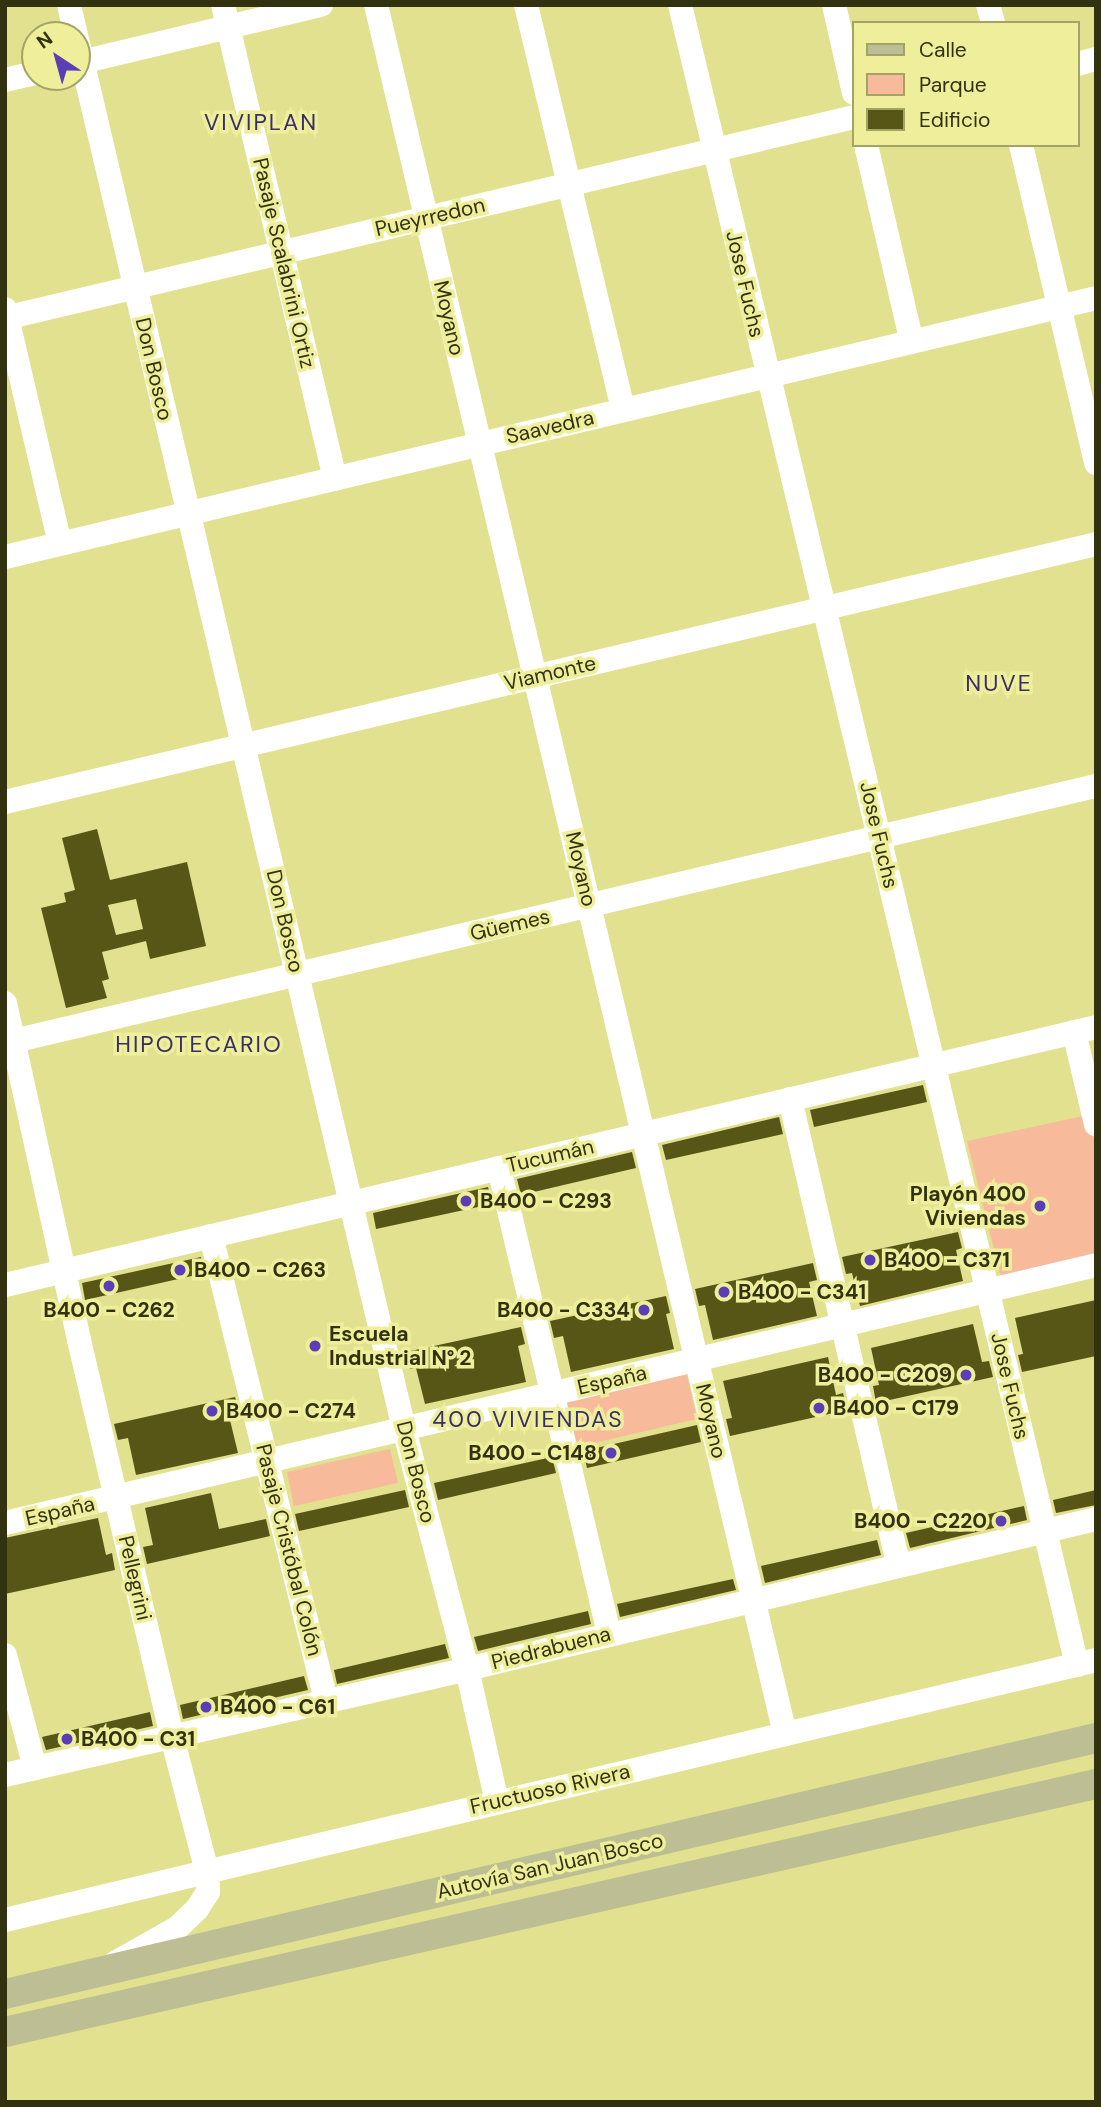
<!DOCTYPE html>
<html>
<head>
<meta charset="utf-8">
<style>
	body { margin:0 }
	#map { position:relative; width:1101px; height:2107px; overflow:hidden; background:#e1e18f; font-family:"DM Sans",sans-serif }
	div>[style] { position:absolute }
	.green>* { inset:0; background:#f7bb9c }
	.building>* { inset:0; background:#575616 }
	.minor>* { height:24px; margin:-12px; padding:0 12px; transform-origin:12px; border-radius:12px; background:#fff }
	.major>* { height:30px; margin:-15px; padding:0 15px; transform-origin:15px; border-radius:15px; background:#bebe94 }
	.dots>* { width:19px; height:19px; translate:-50% -50%; box-sizing:border-box; border:4px solid #eeee9b; border-radius:50% }
	span { translate:-50% -50%; white-space:nowrap; text-align:center; line-height:1.15; -webkit-text-stroke:7px #eeee9b; paint-order:stroke }
	.street-label { font-size:21px; color:#333210 }
	.poi-label { font-size:21px; color:#333210; font-weight:700 }
	.right { translate:-100% -50%; text-align:right }
	.left { translate:0 -50%; text-align:left }
	.neighbourhood-label { font-size:23px; color:#392e69; letter-spacing:2px }
	.frame { position:absolute; inset:0; border:7px solid #333210; pointer-events:none }
	.legend { position:absolute; left:852px; top:21px; width:228px; height:126px; box-sizing:border-box; background:#eeee9b; border:2px solid #a3a363; margin:0; padding:9px 12px; list-style:none; font-size:21px; color:#333210 }
	.legend li { display:flex; align-items:center; gap:14px; height:35px }
	.legend b { width:35px; border:2px solid #a3a363 }
	.north { position:absolute; left:21px; top:21px; width:70px; height:70px; box-sizing:border-box; background:#eeee9b; border:2px solid #a3a363; border-radius:50%; rotate:324deg; font-size:19px; font-weight:700; line-height:28px; text-align:center; color:#333210 }
	.north::after { content:''; display:block; margin:auto; width:24px; height:32px; background:#5b3eb6; clip-path:polygon(50% 0,100% 100%,50% 72%,0 100%) }
</style>
</head>
<body>
<div id="map">
	<div class="green">
		<div style="clip-path:polygon(1088px 1115px,1096px 1148px,1096px 1263px,1003px 1285px,967px 1141px)"></div>
		<div style="clip-path:polygon(687px 1374px,697px 1419px,577px 1447px,567px 1402px)"></div>
		<div style="clip-path:polygon(390px 1449px,398px 1483px,294px 1506px,287px 1472px)"></div>
	</div>
	<div class="building">
		<div style="clip-path:polygon(evenodd,97px 829px,110px 880px,187px 862px,206px 946px,150px 959px,146px 941px,102px 952px,109px 979px,102px 981px,107px 998px,66px 1008px,41px 908px,66px 902px,64px 893px,75px 890px,62px 838px,97px 829px,136px 899px,143px 929px,116px 935px,108px 905px,136px 899px)"></div>
		<div style="clip-path:polygon(923px 1085px,927px 1102px,814px 1127px,810px 1110px)"></div>
		<div style="clip-path:polygon(779px 1117px,783px 1134px,666px 1160px,662px 1145px)"></div>
		<div style="clip-path:polygon(632px 1152px,636px 1168px,521px 1195px,517px 1179px)"></div>
		<div style="clip-path:polygon(488px 1187px,492px 1204px,376px 1229px,373px 1213px)"></div>
		<div style="clip-path:polygon(958px 1232px,962px 1248px,956px 1250px,963px 1281px,860px 1306px,852px 1273px,846px 1274px,842px 1257px)"></div>
		<div style="clip-path:polygon(201px 1257px,205px 1273px,85px 1300px,82px 1283px)"></div>
		<div style="clip-path:polygon(813px 1263px,817px 1280px,809px 1282px,817px 1316px,713px 1340px,705px 1305px,699px 1306px,695px 1289px)"></div>
		<div style="clip-path:polygon(666px 1296px,670px 1313px,666px 1314px,674px 1349px,571px 1372px,563px 1336px,554px 1338px,550px 1321px)"></div>
		<div style="clip-path:polygon(1096px 1300px,1096px 1356px,1022px 1372px,1018px 1355px,1023px 1354px,1015px 1318px)"></div>
		<div style="clip-path:polygon(973px 1324px,982px 1362px,989px 1361px,993px 1377px,876px 1403px,873px 1386px,879px 1385px,871px 1348px)"></div>
		<div style="clip-path:polygon(521px 1327px,525px 1344px,518px 1346px,526px 1382px,425px 1404px,416px 1368px,410px 1369px,406px 1352px)"></div>
		<div style="clip-path:polygon(828px 1357px,836px 1395px,843px 1393px,847px 1410px,730px 1436px,726px 1419px,732px 1418px,723px 1381px)"></div>
		<div style="clip-path:polygon(235px 1397px,240px 1413px,229px 1416px,238px 1453px,136px 1475px,128px 1438px,118px 1440px,114px 1424px)"></div>
		<div style="clip-path:polygon(697px 1425px,701px 1442px,587px 1468px,583px 1451px)"></div>
		<div style="clip-path:polygon(552px 1457px,556px 1473px,438px 1500px,434px 1483px)"></div>
		<div style="clip-path:polygon(405px 1490px,409px 1507px,299px 1531px,295px 1514px)"></div>
		<div style="clip-path:polygon(1096px 1490px,1096px 1505px,1056px 1513px,1053px 1500px)"></div>
		<div style="clip-path:polygon(211px 1493px,219px 1529px,266px 1519px,270px 1536px,147px 1564px,143px 1547px,153px 1545px,145px 1508px)"></div>
		<div style="clip-path:polygon(1024px 1506px,1027px 1520px,910px 1548px,906px 1533px)"></div>
		<div style="clip-path:polygon(98px 1518px,106px 1555px,112px 1553px,115px 1570px,5px 1594px,5px 1538px)"></div>
		<div style="clip-path:polygon(877px 1540px,881px 1555px,765px 1583px,761px 1566px)"></div>
		<div style="clip-path:polygon(733px 1579px,736px 1590px,620px 1617px,617px 1604px)"></div>
		<div style="clip-path:polygon(588px 1611px,591px 1624px,478px 1651px,474px 1637px)"></div>
		<div style="clip-path:polygon(445px 1644px,449px 1658px,337px 1684px,334px 1670px)"></div>
		<div style="clip-path:polygon(304px 1676px,308px 1690px,183px 1719px,180px 1705px)"></div>
		<div style="clip-path:polygon(150px 1712px,153px 1726px,46px 1750px,42px 1737px)"></div>
	</div>
	<div class="minor">
		<div style="left:69px;top:5px;width:31px;rotate:77deg"></div>
		<div style="left:223px;top:5px;width:487px;rotate:76.7deg"></div>
		<div style="left:376px;top:5px;width:1777px;rotate:76.69deg"></div>
		<div style="left:526px;top:5px;width:416px;rotate:76.5deg"></div>
		<div style="left:680px;top:5px;width:1707px;rotate:76.55deg"></div>
		<div style="left:834px;top:5px;width:90px;rotate:77.2deg"></div>
		<div style="left:988px;top:5px;width:19px;rotate:74deg"></div>
		<div style="left:77px;top:39px;width:1428px;rotate:76.76deg"></div>
		<div style="left:404px;top:1429px;width:248px;rotate:75.3deg"></div>
		<div style="left:467px;top:1669px;width:136px;rotate:77.3deg"></div>
		<div style="left:77px;top:63px;width:251px;rotate:-13.4deg"></div>
		<div style="left:1078px;top:64px;width:19px;rotate:-16deg"></div>
		<div style="left:5px;top:80px;width:31px;rotate:-13deg"></div>
		<div style="left:866px;top:145px;width:202px;rotate:76.9deg"></div>
		<div style="left:1021px;top:145px;width:327px;rotate:76.7deg"></div>
		<div style="left:5px;top:309px;width:241px;rotate:76.8deg"></div>
		<div style="left:5px;top:318px;width:872px;rotate:-13.32deg"></div>
		<div style="left:5px;top:557px;width:1121px;rotate:-13.35deg"></div>
		<div style="left:5px;top:802px;width:1121px;rotate:-13.3deg"></div>
		<div style="left:5px;top:1003px;width:345px;rotate:77.6deg"></div>
		<div style="left:79px;top:1340px;width:408px;rotate:76.8deg"></div>
		<div style="left:172px;top:1737px;width:138px;rotate:75.4deg"></div>
		<div style="left:207px;top:1871px;width:21px;rotate:87deg"></div>
		<div style="left:208px;top:1892px;width:20px;rotate:123deg"></div>
		<div style="left:197px;top:1909px;width:28px;rotate:136deg"></div>
		<div style="left:177px;top:1928px;width:71px;rotate:150.6deg"></div>
		<div style="left:1074px;top:1032px;width:95px;rotate:76.6deg"></div>
		<div style="left:5px;top:1043px;width:1121px;rotate:-13.26deg"></div>
		<div style="left:790px;top:1099px;width:477px;rotate:76.9deg"></div>
		<div style="left:499px;top:1168px;width:479px;rotate:76.7deg"></div>
		<div style="left:211px;top:1236px;width:479px;rotate:76.1deg"></div>
		<div style="left:5px;top:1285px;width:1121px;rotate:-13.3deg"></div>
		<div style="left:5px;top:1523px;width:1121px;rotate:-13.3deg"></div>
		<div style="left:5px;top:1655px;width:117px;rotate:75.1deg"></div>
		<div style="left:5px;top:1775px;width:474px;rotate:-12.9deg"></div>
		<div style="left:467px;top:1669px;width:647px;rotate:-13.41deg"></div>
		<div style="left:5px;top:1920px;width:1122px;rotate:-13.4deg"></div>
	</div>
	<div class="major">
		<div style="left:5px;top:1994px;width:1121px;rotate:-13.21deg"></div>
		<div style="left:5px;top:2032px;width:1119px;rotate:-12.81deg"></div>
	</div>
	<div class="dots">
		<div style="left:466px;top:1201px;background:#5b3eb6"></div>
		<div style="left:1040px;top:1206px;background:#5b3eb6"></div>
		<div style="left:870px;top:1260px;background:#5b3eb6"></div>
		<div style="left:180px;top:1270px;background:#5b3eb6"></div>
		<div style="left:109px;top:1286px;background:#5b3eb6"></div>
		<div style="left:724px;top:1292px;background:#5b3eb6"></div>
		<div style="left:644px;top:1310px;background:#5b3eb6"></div>
		<div style="left:315px;top:1346px;background:#5b3eb6"></div>
		<div style="left:966px;top:1375px;background:#5b3eb6"></div>
		<div style="left:819px;top:1408px;background:#5b3eb6"></div>
		<div style="left:212px;top:1411px;background:#5b3eb6"></div>
		<div style="left:611px;top:1453px;background:#5b3eb6"></div>
		<div style="left:1001px;top:1521px;background:#5b3eb6"></div>
		<div style="left:206px;top:1707px;background:#5b3eb6"></div>
		<div style="left:67px;top:1739px;background:#5b3eb6"></div>
	</div>
	<div class="street-label">
		<span style="left:430px;top:217px;rotate:-13deg">Pueyrredon</span>
		<span style="left:284px;top:263px;rotate:77deg">Pasaje Scalabrini Ortiz</span>
		<span style="left:745px;top:284px;rotate:77deg">Jose Fuchs</span>
		<span style="left:449px;top:318px;rotate:77deg">Moyano</span>
		<span style="left:154px;top:369px;rotate:77deg">Don Bosco</span>
		<span style="left:550px;top:427px;rotate:-13deg">Saavedra</span>
		<span style="left:550px;top:673px;rotate:-13deg">Viamonte</span>
		<span style="left:879px;top:835px;rotate:77deg">Jose Fuchs</span>
		<span style="left:581px;top:869px;rotate:77deg">Moyano</span>
		<span style="left:285px;top:921px;rotate:77deg">Don Bosco</span>
		<span style="left:510px;top:925px;rotate:-13deg">Güemes</span>
		<span style="left:550px;top:1156px;rotate:-13deg">Tucumán</span>
		<span style="left:612px;top:1380px;rotate:-13deg">España</span>
		<span style="left:1010px;top:1386px;rotate:77deg">Jose Fuchs</span>
		<span style="left:711px;top:1421px;rotate:77deg">Moyano</span>
		<span style="left:416px;top:1472px;rotate:76deg">Don Bosco</span>
		<span style="left:60px;top:1511px;rotate:-13deg">España</span>
		<span style="left:289px;top:1550px;rotate:76deg">Pasaje Cristóbal Colón</span>
		<span style="left:135px;top:1578px;rotate:77deg">Pellegrini</span>
		<span style="left:551px;top:1648px;rotate:-14deg">Piedrabuena</span>
		<span style="left:550px;top:1789px;rotate:-13deg">Fructuoso Rivera</span>
		<span style="left:550px;top:1866px;rotate:-13deg">Autovía San Juan Bosco</span>
	</div>
	<div class="poi-label">
		<span class="right" style="left:1026px;top:1206px">Playón 400<br>Viviendas</span>
		<span class="left" style="left:480px;top:1201px">B400 - C293</span>
		<span class="left" style="left:884px;top:1260px">B400 - C371</span>
		<span class="left" style="left:194px;top:1270px">B400 - C263</span>
		<span class="left" style="left:738px;top:1292px">B400 - C341</span>
		<span style="left:109px;top:1310px">B400 - C262</span>
		<span class="right" style="left:630px;top:1310px">B400 - C334</span>
		<span class="left" style="left:329px;top:1346px">Escuela<br>Industrial N° 2</span>
		<span class="right" style="left:952px;top:1375px">B400 - C209</span>
		<span class="left" style="left:833px;top:1408px">B400 - C179</span>
		<span class="left" style="left:226px;top:1411px">B400 - C274</span>
		<span class="right" style="left:597px;top:1453px">B400 - C148</span>
		<span class="right" style="left:987px;top:1521px">B400 - C220</span>
		<span class="left" style="left:220px;top:1707px">B400 - C61</span>
		<span class="left" style="left:81px;top:1739px">B400 - C31</span>
	</div>
	<div class="neighbourhood-label">
		<span style="left:261px;top:122px">VIVIPLAN</span>
		<span style="left:999px;top:683px">NUVE</span>
		<span style="left:199px;top:1044px">HIPOTECARIO</span>
		<span style="left:528px;top:1419px">400 VIVIENDAS</span>
	</div>
	<div class="frame"></div>
	<ul class="legend">
	<li><b style="height:9px;background:#bebe94"></b>Calle</li>
	<li><b style="height:19px;background:#f7bb9c"></b>Parque</li>
	<li><b style="height:19px;background:#575616"></b>Edificio</li>
	</ul>
	<div class="north">N</div>
</div>
</body>
</html>
